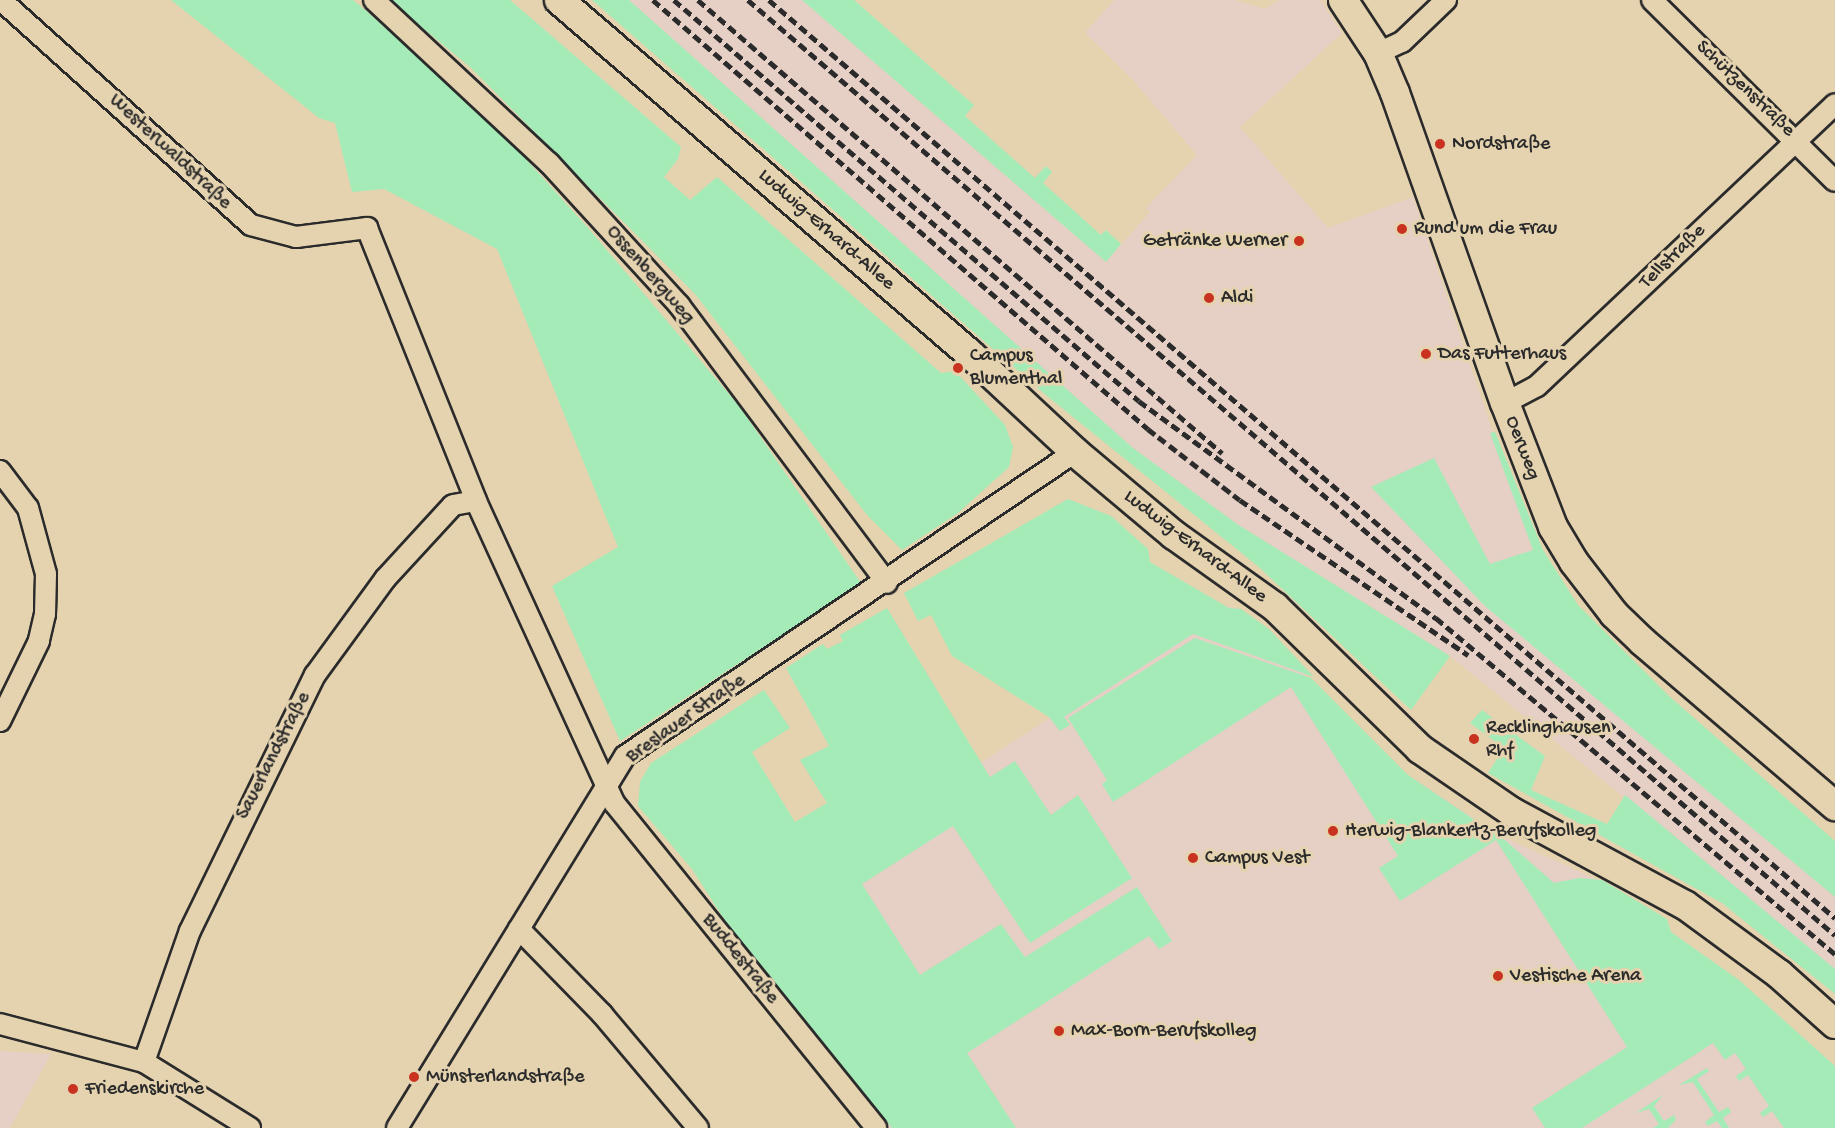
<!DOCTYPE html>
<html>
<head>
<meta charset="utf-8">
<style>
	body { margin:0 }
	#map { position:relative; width:1835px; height:1128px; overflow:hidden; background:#e5d3b0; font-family:"Gochi Hand",sans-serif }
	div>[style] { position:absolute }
	.built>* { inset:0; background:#e6cfc4 }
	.green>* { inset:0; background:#a4ebb8 }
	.roads { filter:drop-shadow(2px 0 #2b2b2b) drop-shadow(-2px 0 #2b2b2b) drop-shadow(0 2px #2b2b2b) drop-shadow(0 -2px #2b2b2b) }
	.minor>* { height:20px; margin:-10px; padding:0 10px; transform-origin:10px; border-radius:10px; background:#e5d3b0 }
	.secondary>* { height:28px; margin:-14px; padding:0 14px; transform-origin:14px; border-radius:14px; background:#e5d3b0 }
	.rail>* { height:4.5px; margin-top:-2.25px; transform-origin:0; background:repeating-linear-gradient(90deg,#2b2b2b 0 9px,transparent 0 13.5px) }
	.dots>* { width:16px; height:16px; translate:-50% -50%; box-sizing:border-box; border:3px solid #e5d3b0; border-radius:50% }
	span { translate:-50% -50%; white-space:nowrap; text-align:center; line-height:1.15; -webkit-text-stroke:6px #e5d3b0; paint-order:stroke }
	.street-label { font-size:20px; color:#2b2b2b }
	.poi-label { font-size:20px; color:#2b2b2b }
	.left { translate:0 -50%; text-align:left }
	.right { translate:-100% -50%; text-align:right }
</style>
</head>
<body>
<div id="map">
	<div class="built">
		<div style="clip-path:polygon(629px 0,802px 0,1106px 262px,1150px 212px,1146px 208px,1197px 155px,1132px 79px,1085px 33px,1114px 0,1235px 0,1265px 9px,1279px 0,1320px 0,1342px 33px,1240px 127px,1328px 228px,1413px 197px,1533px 550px,1490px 565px,1434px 459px,1486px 606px,1835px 897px,1835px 969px,1450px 656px,1237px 524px,1133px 448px)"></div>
		<div style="clip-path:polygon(1222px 605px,1240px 609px,1402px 771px,1499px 835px,1600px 881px,1667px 921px,1668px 933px,1835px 1128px,880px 1128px,718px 935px)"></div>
		<div style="clip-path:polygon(0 1051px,51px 1054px,10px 1128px,0 1128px)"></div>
	</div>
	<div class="green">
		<div style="clip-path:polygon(171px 0,353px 0,364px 9px,496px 126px,589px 229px,739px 406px,861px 583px,620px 741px,552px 586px,618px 547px,497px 249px,384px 189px,352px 192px,335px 123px,319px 118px)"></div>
		<div style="clip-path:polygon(389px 0,510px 0,681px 147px,678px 159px,664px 177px,690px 200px,717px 177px,941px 373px,955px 371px,1005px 425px,1013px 447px,1009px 467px,958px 513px,902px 550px,867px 515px,695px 294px,470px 67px)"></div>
		<div style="clip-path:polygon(592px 0,629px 0,1133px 448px,1237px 524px,1450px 656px,1411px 710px,1260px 568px,1047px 396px)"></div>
		<div style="clip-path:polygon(802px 0,854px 0,974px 105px,965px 116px,1035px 178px,1046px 166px,1052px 172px,1043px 183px,1101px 235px,1106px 230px,1121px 244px,1106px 262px)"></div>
		<div style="clip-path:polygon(1495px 432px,1543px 550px,1578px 605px,1669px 696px,1835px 841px,1835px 897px,1485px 606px,1371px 487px,1434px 458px,1490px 564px,1533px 550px,1490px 433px)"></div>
		<div style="clip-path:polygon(1068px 499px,1111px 516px,1148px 549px,1150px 562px,1229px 608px,1241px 609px,1269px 629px,1314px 677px,1193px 634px,1064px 717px,1070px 725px,1060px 731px,1049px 717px,952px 656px,931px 615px,918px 621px,904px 593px)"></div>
		<div style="clip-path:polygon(887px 608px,990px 777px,1015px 761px,1051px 815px,1078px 795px,1132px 878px,1030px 943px,953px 826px,862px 884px,920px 975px,1001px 924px,1025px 957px,1137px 887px,1172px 941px,1159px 949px,1149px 936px,967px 1053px,1016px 1128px,892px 1128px,738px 941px,692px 869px,638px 806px,640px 782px,651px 763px,764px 690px,790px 728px,752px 752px,795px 822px,827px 803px,800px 760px,829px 746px,786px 668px,823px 644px,827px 649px,843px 641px,840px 635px)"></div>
		<div style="clip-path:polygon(1195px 638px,1311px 678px,1408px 775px,1506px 841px,1554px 883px,1579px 878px,1602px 880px,1667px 919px,1671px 932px,1739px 980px,1835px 1066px,1835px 1128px,1784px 1128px,1772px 1111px,1763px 1117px,1760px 1113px,1769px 1106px,1748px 1075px,1739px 1081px,1736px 1076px,1746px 1069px,1735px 1053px,1725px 1060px,1713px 1043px,1582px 1128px,1545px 1128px,1532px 1108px,1627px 1047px,1496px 840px,1400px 901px,1379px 868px,1398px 856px,1291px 687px,1113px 802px,1102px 784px,1107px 780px,1068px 718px)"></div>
		<div style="clip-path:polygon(1482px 710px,1545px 756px,1531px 790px,1607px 824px,1625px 795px,1835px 969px,1835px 994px,1722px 903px,1488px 773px,1504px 748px,1470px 723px)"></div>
		<div style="clip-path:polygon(1707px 1068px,1709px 1071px,1697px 1079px,1719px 1112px,1728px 1107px,1731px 1112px,1723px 1118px,1729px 1128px,1722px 1128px,1717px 1121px,1708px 1126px,1705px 1122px,1714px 1115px,1693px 1082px,1679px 1085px)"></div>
		<div style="clip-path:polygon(1663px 1095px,1654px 1106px,1664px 1121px,1674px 1115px,1676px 1120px,1668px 1128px,1653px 1128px,1659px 1124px,1649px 1109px,1636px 1113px)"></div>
	</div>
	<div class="roads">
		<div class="minor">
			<div style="left:1px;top:0;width:336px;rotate:42deg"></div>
			<div style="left:251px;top:225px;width:47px;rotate:14.9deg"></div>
			<div style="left:296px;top:237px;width:72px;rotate:-7.2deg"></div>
			<div style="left:367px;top:228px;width:294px;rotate:68.2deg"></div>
			<div style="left:476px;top:501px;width:333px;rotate:65.4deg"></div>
			<div style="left:615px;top:804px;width:416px;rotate:51.1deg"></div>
			<div style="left:374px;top:0;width:239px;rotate:43deg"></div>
			<div style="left:549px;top:163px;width:193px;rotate:47.5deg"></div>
			<div style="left:679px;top:305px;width:347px;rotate:53.2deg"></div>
			<div style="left:1652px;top:0;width:257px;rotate:44.7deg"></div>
			<div style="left:1378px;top:53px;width:26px;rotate:-25deg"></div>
			<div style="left:1402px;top:42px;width:61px;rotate:-43.7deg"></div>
			<div style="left:1505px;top:403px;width:36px;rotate:-28deg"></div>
			<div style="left:1537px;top:386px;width:410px;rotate:-43.4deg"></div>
			<div style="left:0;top:471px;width:46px;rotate:52.9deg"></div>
			<div style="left:28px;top:508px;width:68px;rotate:74.7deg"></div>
			<div style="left:46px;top:574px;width:40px;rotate:91.4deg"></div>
			<div style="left:45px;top:614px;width:28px;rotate:103deg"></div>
			<div style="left:39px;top:641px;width:89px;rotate:116deg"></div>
			<div style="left:519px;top:929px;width:119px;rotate:45.7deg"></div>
			<div style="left:602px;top:1014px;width:149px;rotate:49.9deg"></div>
			<div style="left:0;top:1024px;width:149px;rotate:14.8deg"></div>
			<div style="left:144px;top:1062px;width:125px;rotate:31.9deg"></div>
			<div style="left:144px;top:1062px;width:139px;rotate:-70.7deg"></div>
			<div style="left:190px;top:931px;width:285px;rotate:-64deg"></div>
			<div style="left:315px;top:675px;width:119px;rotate:-53.9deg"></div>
			<div style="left:385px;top:579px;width:100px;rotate:-47.4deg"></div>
			<div style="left:453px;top:505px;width:23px;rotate:-10deg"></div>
			<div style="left:397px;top:1128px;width:436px;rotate:-58.5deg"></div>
			<div style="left:625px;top:756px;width:543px;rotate:-34.04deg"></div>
		</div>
		<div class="secondary">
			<div style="left:559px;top:0;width:542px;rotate:40.74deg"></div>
			<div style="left:970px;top:354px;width:144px;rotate:43deg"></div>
			<div style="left:1075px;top:452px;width:129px;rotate:40deg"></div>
			<div style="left:1174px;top:535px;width:124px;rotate:35.5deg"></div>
			<div style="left:1275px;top:607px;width:203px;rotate:44.4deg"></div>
			<div style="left:1420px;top:749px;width:112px;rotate:34.4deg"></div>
			<div style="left:1512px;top:812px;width:196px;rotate:28.3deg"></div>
			<div style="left:1685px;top:905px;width:117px;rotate:36.3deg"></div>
			<div style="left:1779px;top:974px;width:75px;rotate:41.8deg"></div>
			<div style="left:1343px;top:0;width:64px;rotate:56.6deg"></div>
			<div style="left:1378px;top:53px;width:43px;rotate:67deg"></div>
			<div style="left:1395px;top:93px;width:329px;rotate:70.5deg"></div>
			<div style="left:1505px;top:403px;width:133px;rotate:68.8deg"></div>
			<div style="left:1553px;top:527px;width:41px;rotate:59deg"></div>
			<div style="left:1574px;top:562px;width:66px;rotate:52.4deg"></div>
			<div style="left:1614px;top:614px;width:40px;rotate:44deg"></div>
			<div style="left:1643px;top:642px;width:253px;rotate:40.5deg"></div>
		</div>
	</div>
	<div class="rail">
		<div style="left:653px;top:0;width:655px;rotate:40.91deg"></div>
		<div style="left:1148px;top:429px;width:116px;rotate:37.7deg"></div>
		<div style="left:1240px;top:500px;width:276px;rotate:34.2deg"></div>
		<div style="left:674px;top:0;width:614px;rotate:40.77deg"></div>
		<div style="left:1139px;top:401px;width:368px;rotate:36.2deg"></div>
		<div style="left:1436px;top:618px;width:522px;rotate:40.1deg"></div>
		<div style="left:698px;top:0;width:693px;rotate:40.84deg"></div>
		<div style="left:748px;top:0;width:1434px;rotate:40.7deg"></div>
		<div style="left:769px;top:0;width:1407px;rotate:40.73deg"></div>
	</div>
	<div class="dots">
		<div style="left:1440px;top:144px;background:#c8321e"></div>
		<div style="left:1402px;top:229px;background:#c8321e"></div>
		<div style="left:1299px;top:241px;background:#c8321e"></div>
		<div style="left:1209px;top:298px;background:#c8321e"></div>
		<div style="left:1426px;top:354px;background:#c8321e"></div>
		<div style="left:958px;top:368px;background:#c8321e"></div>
		<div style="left:1474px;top:739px;background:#c8321e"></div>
		<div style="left:1333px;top:831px;background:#c8321e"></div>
		<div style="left:1193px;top:858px;background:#c8321e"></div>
		<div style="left:1498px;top:976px;background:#c8321e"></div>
		<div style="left:1059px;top:1031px;background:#c8321e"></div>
		<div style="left:414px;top:1077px;background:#c8321e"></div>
		<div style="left:73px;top:1089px;background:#c8321e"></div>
	</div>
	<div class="street-label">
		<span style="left:1745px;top:89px;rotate:44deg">Schützenstraße</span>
		<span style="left:170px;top:152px;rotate:43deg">Westerwaldstraße</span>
		<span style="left:826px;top:230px;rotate:41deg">Ludwig-Erhard-Allee</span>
		<span style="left:1673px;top:257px;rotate:-44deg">Tellstraße</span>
		<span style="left:650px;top:275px;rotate:49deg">Ossenbergweg</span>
		<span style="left:1522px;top:448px;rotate:69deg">Oerweg</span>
		<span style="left:1195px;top:547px;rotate:37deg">Ludwig-Erhard-Allee</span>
		<span style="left:686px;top:719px;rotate:-35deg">Breslauer Straße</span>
		<span style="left:274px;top:756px;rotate:-63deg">Sauerlandstraße</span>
		<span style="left:740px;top:959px;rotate:51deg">Buddestraße</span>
	</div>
	<div class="poi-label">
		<span class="left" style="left:1452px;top:144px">Nordstraße</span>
		<span class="left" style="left:1414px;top:229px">Rund um die Frau</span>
		<span class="right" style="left:1287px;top:241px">Getränke Werner</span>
		<span class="left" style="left:1221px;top:298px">Aldi</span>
		<span class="left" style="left:1438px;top:354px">Das Futterhaus</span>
		<span class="left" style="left:970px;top:368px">Campus<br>Blumenthal</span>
		<span class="left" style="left:1486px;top:740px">Recklinghausen<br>Rhf</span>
		<span class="left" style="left:1345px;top:831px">Herwig-Blankertz-Berufskolleg</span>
		<span class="left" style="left:1205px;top:858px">Campus Vest</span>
		<span class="left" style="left:1510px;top:976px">Vestische Arena</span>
		<span class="left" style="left:1071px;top:1031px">Max-Born-Berufskolleg</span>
		<span class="left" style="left:426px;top:1077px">Münsterlandstraße</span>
		<span class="left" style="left:85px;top:1089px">Friedenskirche</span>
	</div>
</div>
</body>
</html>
